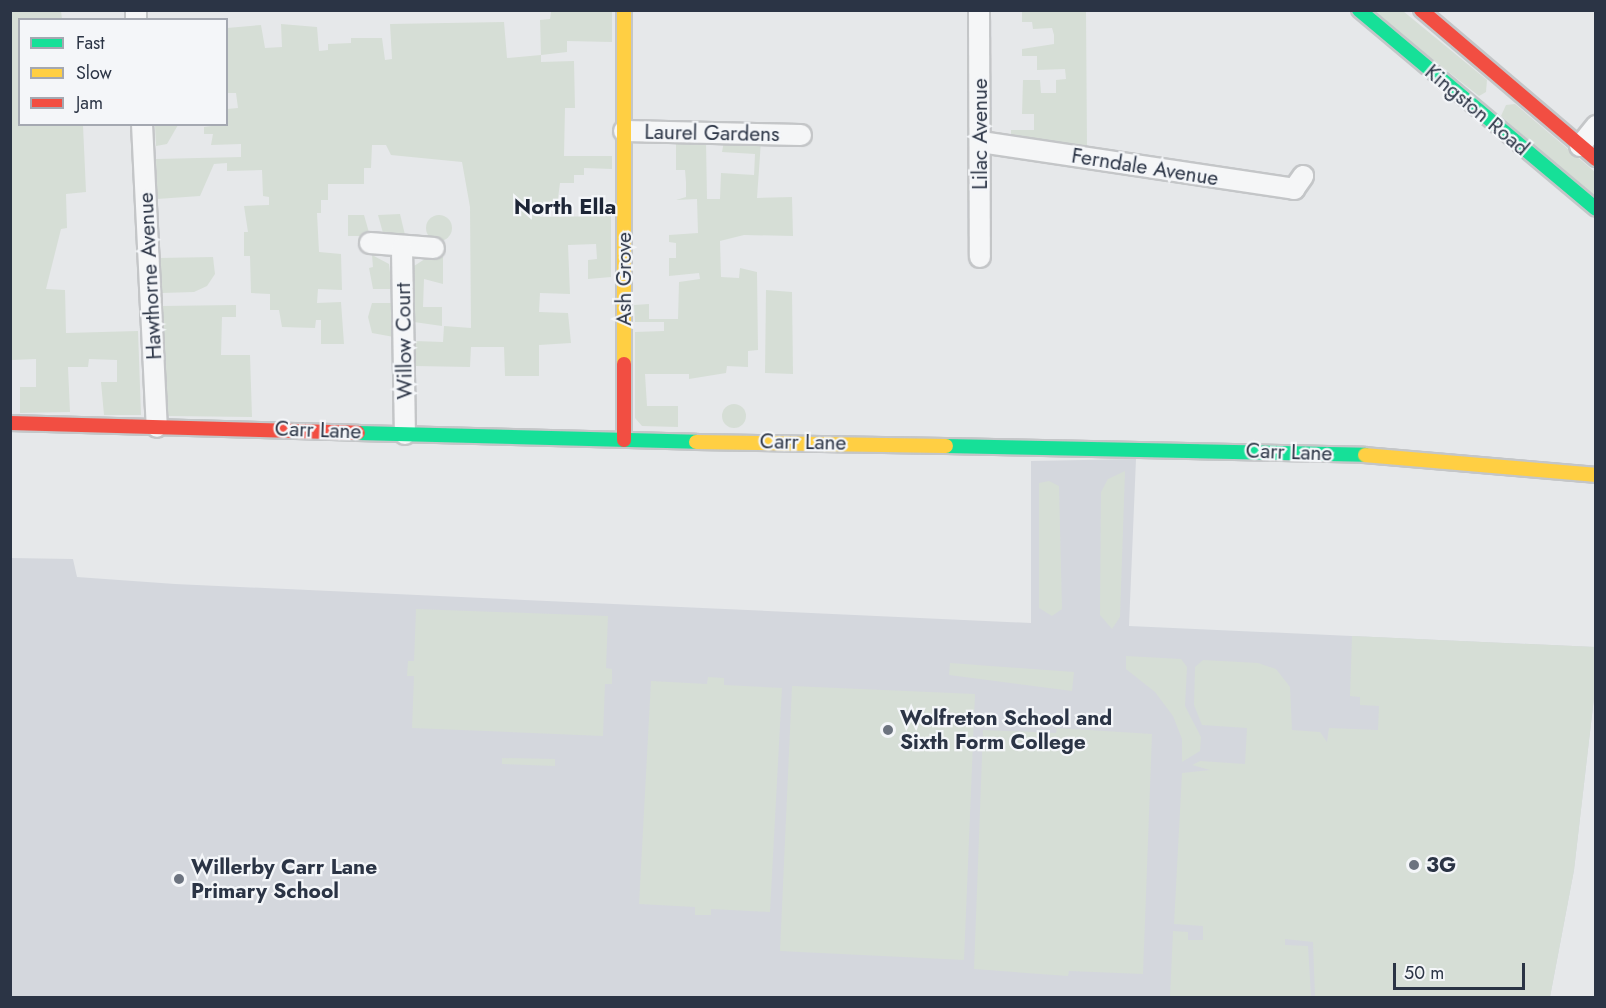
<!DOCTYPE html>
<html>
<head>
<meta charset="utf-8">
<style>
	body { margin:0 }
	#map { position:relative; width:1606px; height:1008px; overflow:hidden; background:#e6e8ea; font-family:Jost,sans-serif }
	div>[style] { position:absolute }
	.built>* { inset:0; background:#d4d7dd }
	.green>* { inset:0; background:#d6ded6 }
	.round { border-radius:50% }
	.roads { filter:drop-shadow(2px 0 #c4c6c8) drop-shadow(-2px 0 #c4c6c8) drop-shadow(0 2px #c4c6c8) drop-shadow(0 -2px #c4c6c8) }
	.street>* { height:20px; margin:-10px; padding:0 10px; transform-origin:10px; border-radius:10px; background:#f5f6f7 }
	.fast>* { height:14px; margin:-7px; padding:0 7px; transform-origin:7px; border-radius:7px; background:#16e098 }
	.slow>* { height:14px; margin:-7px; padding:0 7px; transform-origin:7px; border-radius:7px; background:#ffcf43 }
	.jam>* { height:14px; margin:-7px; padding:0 7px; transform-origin:7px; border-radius:7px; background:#f24e42 }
	.dots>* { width:16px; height:16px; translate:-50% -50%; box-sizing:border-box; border:3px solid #f4f6f9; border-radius:50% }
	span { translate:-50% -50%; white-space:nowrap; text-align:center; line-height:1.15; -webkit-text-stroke:4.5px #f4f6f9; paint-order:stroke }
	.street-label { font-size:21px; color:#2b3445 }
	.poi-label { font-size:21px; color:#2b3445; font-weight:700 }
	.left { translate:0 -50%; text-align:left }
	.neighbourhood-label { font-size:22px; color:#1d2536; font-weight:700 }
	.frame { position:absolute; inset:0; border:12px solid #2b3445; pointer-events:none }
	.legend { position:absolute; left:18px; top:18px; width:210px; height:108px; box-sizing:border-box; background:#f4f6f9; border:2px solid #a4a8b1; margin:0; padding:8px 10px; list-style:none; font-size:18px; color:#2b3445 }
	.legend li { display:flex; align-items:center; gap:12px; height:30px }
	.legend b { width:30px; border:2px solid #a4a8b1 }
	.scale { position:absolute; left:1393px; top:963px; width:132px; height:27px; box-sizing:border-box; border:3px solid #2b3445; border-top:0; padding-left:8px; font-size:18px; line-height:21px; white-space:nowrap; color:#2b3445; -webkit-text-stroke:4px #f4f6f9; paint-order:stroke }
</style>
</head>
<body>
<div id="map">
	<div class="built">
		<div style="clip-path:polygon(1136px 459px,1129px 626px,1595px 647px,1595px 689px,1574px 870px,1550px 997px,11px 998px,11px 558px,73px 559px,77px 577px,175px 584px,1031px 623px,1031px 461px)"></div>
	</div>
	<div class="green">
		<div style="clip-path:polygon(10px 11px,61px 11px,62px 19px,20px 20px,20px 124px,83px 125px,86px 192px,66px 194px,67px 228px,61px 229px,46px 289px,65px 290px,66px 333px,138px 331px,141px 415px,104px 415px,101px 382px,117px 382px,117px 360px,89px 359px,88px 367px,68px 367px,70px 412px,20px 413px,20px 387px,36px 387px,36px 359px,11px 360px)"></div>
		<div style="clip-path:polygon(612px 11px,612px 42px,567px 41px,567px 52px,541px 55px,541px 62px,574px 61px,575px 108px,565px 108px,564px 156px,612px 156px,612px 169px,584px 168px,584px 175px,574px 175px,574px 183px,560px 183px,557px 206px,541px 206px,540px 217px,611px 216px,611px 277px,588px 279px,588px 260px,597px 259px,596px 244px,568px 245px,570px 294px,540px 293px,539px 312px,568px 313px,571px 343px,539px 345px,539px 376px,505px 376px,504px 347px,471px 347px,470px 367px,415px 366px,415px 341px,443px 342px,444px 326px,471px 328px,470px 207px,462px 162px,391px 155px,386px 145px,372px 145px,371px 168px,364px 168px,364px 184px,328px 184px,328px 200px,321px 200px,321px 213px,317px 213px,319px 252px,341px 254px,342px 290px,318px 289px,317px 303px,341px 302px,344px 344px,321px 344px,321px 320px,316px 320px,315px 328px,282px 327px,279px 310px,270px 310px,270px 294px,251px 293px,250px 256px,244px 256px,244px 232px,248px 232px,244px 206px,269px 205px,269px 197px,263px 196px,262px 170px,227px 171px,227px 163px,214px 164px,200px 196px,157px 199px,156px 159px,241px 157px,241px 144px,211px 145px,213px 134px,204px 134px,204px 127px,226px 124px,227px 109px,238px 108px,236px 93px,227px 93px,227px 28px,261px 25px,265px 48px,282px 47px,281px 24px,317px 27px,319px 51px,328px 50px,328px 44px,351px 43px,351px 38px,382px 38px,385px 60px,392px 59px,390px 24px,504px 22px,507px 58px,541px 55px,540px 20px,550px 19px,551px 12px)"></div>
		<div style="clip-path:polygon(1022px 11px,1086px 11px,1087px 147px,1011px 134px,1011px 130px,1034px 130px,1034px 114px,1022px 114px,1023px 80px,1040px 80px,1041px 93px,1056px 93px,1056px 80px,1066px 79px,1065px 69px,1037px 70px,1037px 56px,1022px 56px,1022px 49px,1054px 44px,1054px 35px,1052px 28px,1033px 29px,1032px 22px,1022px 22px)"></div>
		<div style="clip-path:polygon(1371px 11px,1403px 11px,1487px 80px,1486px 92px,1479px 96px)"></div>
		<div style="clip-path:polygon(1515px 104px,1595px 172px,1595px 198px,1501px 116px,1506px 105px)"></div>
		<div style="clip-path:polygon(155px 125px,155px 124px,178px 125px,167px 144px,156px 146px)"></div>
		<div style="clip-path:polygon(676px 141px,706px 141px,707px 199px,720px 199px,721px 173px,754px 175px,755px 154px,722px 152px,724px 141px,761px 141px,757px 198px,792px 197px,793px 236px,744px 235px,720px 241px,721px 277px,739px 278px,740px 268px,757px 272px,758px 350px,748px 351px,748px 367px,727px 366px,726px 373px,689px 379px,689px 374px,645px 374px,647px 406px,678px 406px,678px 427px,642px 426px,635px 418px,635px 332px,664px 331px,664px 322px,635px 322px,634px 305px,649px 304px,649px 319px,678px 319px,679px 282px,700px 279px,699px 273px,669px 276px,669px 258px,676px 258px,676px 243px,669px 242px,669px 235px,698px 233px,697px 199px,676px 200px,686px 197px,686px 182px,685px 170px,676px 170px)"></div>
		<div style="clip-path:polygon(400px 214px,405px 235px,383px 233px,378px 215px)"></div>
		<div class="round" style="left:426px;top:215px;width:26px;height:26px"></div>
		<div style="clip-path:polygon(348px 215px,364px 215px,370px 236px,348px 236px)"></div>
		<div style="clip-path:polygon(372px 255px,389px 264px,392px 289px,373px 289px,369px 268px,373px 267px)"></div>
		<div style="clip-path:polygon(431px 255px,443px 255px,443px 284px,424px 279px,423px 307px,442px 307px,442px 326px,414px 322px,414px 266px)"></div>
		<div style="clip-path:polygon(213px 257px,215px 274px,207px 286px,194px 292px,162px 293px,159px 258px)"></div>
		<div style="clip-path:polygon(766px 290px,792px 292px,793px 374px,765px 373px)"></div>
		<div style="clip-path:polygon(372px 303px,392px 303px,394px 337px,372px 333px,368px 317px)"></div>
		<div style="clip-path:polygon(236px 305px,236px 317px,222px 317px,221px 355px,250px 355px,252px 417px,168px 416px,162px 306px)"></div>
		<div class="round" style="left:722px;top:404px;width:24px;height:24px"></div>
		<div style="clip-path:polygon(1125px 471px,1120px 617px,1112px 629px,1100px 615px,1101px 492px,1108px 479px)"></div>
		<div style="clip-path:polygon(1049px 481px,1059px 486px,1062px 609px,1052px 616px,1039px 608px,1039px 483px)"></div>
		<div style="clip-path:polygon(416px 609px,608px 616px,606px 668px,612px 669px,612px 684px,605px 684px,603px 736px,412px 728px,414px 676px,407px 676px,408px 661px,414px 661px)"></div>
		<div style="clip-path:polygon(1352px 636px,1595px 647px,1595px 689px,1574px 870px,1550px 997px,1315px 997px,1313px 942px,1285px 939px,1285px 945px,1308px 946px,1311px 997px,1170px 997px,1173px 931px,1188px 932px,1188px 940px,1203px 940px,1203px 926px,1174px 924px,1182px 773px,1210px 770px,1192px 765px,1200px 761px,1245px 764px,1247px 728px,1202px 725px,1194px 705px,1195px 667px,1203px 660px,1258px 663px,1276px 669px,1290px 687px,1292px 730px,1320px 732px,1327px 742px,1329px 728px,1378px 730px,1379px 706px,1360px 705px,1360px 697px,1350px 696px)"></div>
		<div style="clip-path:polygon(1126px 656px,1181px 659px,1187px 667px,1185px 706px,1201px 737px,1200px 751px,1182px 762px,1182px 739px,1173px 716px,1155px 692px,1126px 669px)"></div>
		<div style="clip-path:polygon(950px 663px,1074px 672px,1072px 691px,949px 675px)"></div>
		<div style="clip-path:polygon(708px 677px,724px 678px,724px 685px,782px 688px,770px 912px,711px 909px,711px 915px,695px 915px,695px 907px,639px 904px,651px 681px,707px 684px)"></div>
		<div style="clip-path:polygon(792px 686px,975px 694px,964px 960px,780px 951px)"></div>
		<div style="clip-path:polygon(1057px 728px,1152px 734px,1143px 974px,1069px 971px,1068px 976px,974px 969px,983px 730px,1056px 733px)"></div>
		<div style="clip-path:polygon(502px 758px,555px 759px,555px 766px,502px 764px)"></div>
	</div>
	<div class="roads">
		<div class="street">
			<div style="left:136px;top:10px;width:10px;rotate:90deg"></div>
			<div style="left:979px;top:10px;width:247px;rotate:89.8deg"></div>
			<div style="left:142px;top:124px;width:303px;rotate:87.2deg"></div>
			<div style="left:624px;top:131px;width:177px;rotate:1.3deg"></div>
			<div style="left:981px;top:142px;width:317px;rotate:8.5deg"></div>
			<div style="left:1294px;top:189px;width:16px;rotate:-55deg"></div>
			<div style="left:1580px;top:146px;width:26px;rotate:-51deg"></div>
			<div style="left:370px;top:243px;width:64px;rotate:4.5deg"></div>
			<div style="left:402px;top:248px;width:186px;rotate:89.1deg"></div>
		</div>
		<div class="fast">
			<div style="left:1359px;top:10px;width:309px;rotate:40deg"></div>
			<div style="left:358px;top:433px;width:338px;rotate:1.5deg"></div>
			<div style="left:946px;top:446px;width:419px;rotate:1.2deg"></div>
		</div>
		<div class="slow">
			<div style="left:624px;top:10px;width:354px;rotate:90deg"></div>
			<div style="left:696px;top:442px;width:250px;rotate:0.9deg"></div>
			<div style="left:1365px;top:455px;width:232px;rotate:4.9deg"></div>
		</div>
		<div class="jam">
			<div style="left:1421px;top:10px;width:230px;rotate:40.4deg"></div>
			<div style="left:624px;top:364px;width:76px;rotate:90deg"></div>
			<div style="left:10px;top:423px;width:348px;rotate:1.6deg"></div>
		</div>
	</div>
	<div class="dots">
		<div style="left:888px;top:730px;background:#6c737f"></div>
		<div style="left:1414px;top:865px;background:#6c737f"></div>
		<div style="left:179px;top:879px;background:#6c737f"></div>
	</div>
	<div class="street-label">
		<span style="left:1477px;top:110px;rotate:40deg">Kingston Road</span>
		<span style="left:712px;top:133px;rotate:1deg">Laurel Gardens</span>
		<span style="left:980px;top:134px;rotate:-90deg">Lilac Avenue</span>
		<span style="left:1145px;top:167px;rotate:9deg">Ferndale Avenue</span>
		<span style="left:150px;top:276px;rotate:-93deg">Hawthorne Avenue</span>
		<span style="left:624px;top:279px;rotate:-90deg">Ash Grove</span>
		<span style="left:404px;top:341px;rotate:-91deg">Willow Court</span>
		<span style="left:318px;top:430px;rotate:2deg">Carr Lane</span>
		<span style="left:803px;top:442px;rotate:1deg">Carr Lane</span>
		<span style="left:1289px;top:452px;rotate:2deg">Carr Lane</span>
	</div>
	<div class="poi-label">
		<span class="left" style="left:900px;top:730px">Wolfreton School and<br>Sixth Form College</span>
		<span class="left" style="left:1426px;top:865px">3G</span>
		<span class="left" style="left:191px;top:879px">Willerby Carr Lane<br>Primary School</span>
	</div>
	<div class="neighbourhood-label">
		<span style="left:565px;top:207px">North Ella</span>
	</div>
	<div class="frame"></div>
	<ul class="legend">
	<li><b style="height:8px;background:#16e098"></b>Fast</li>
	<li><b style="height:8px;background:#ffcf43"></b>Slow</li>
	<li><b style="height:8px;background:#f24e42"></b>Jam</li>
	</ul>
	<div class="scale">50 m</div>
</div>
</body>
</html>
